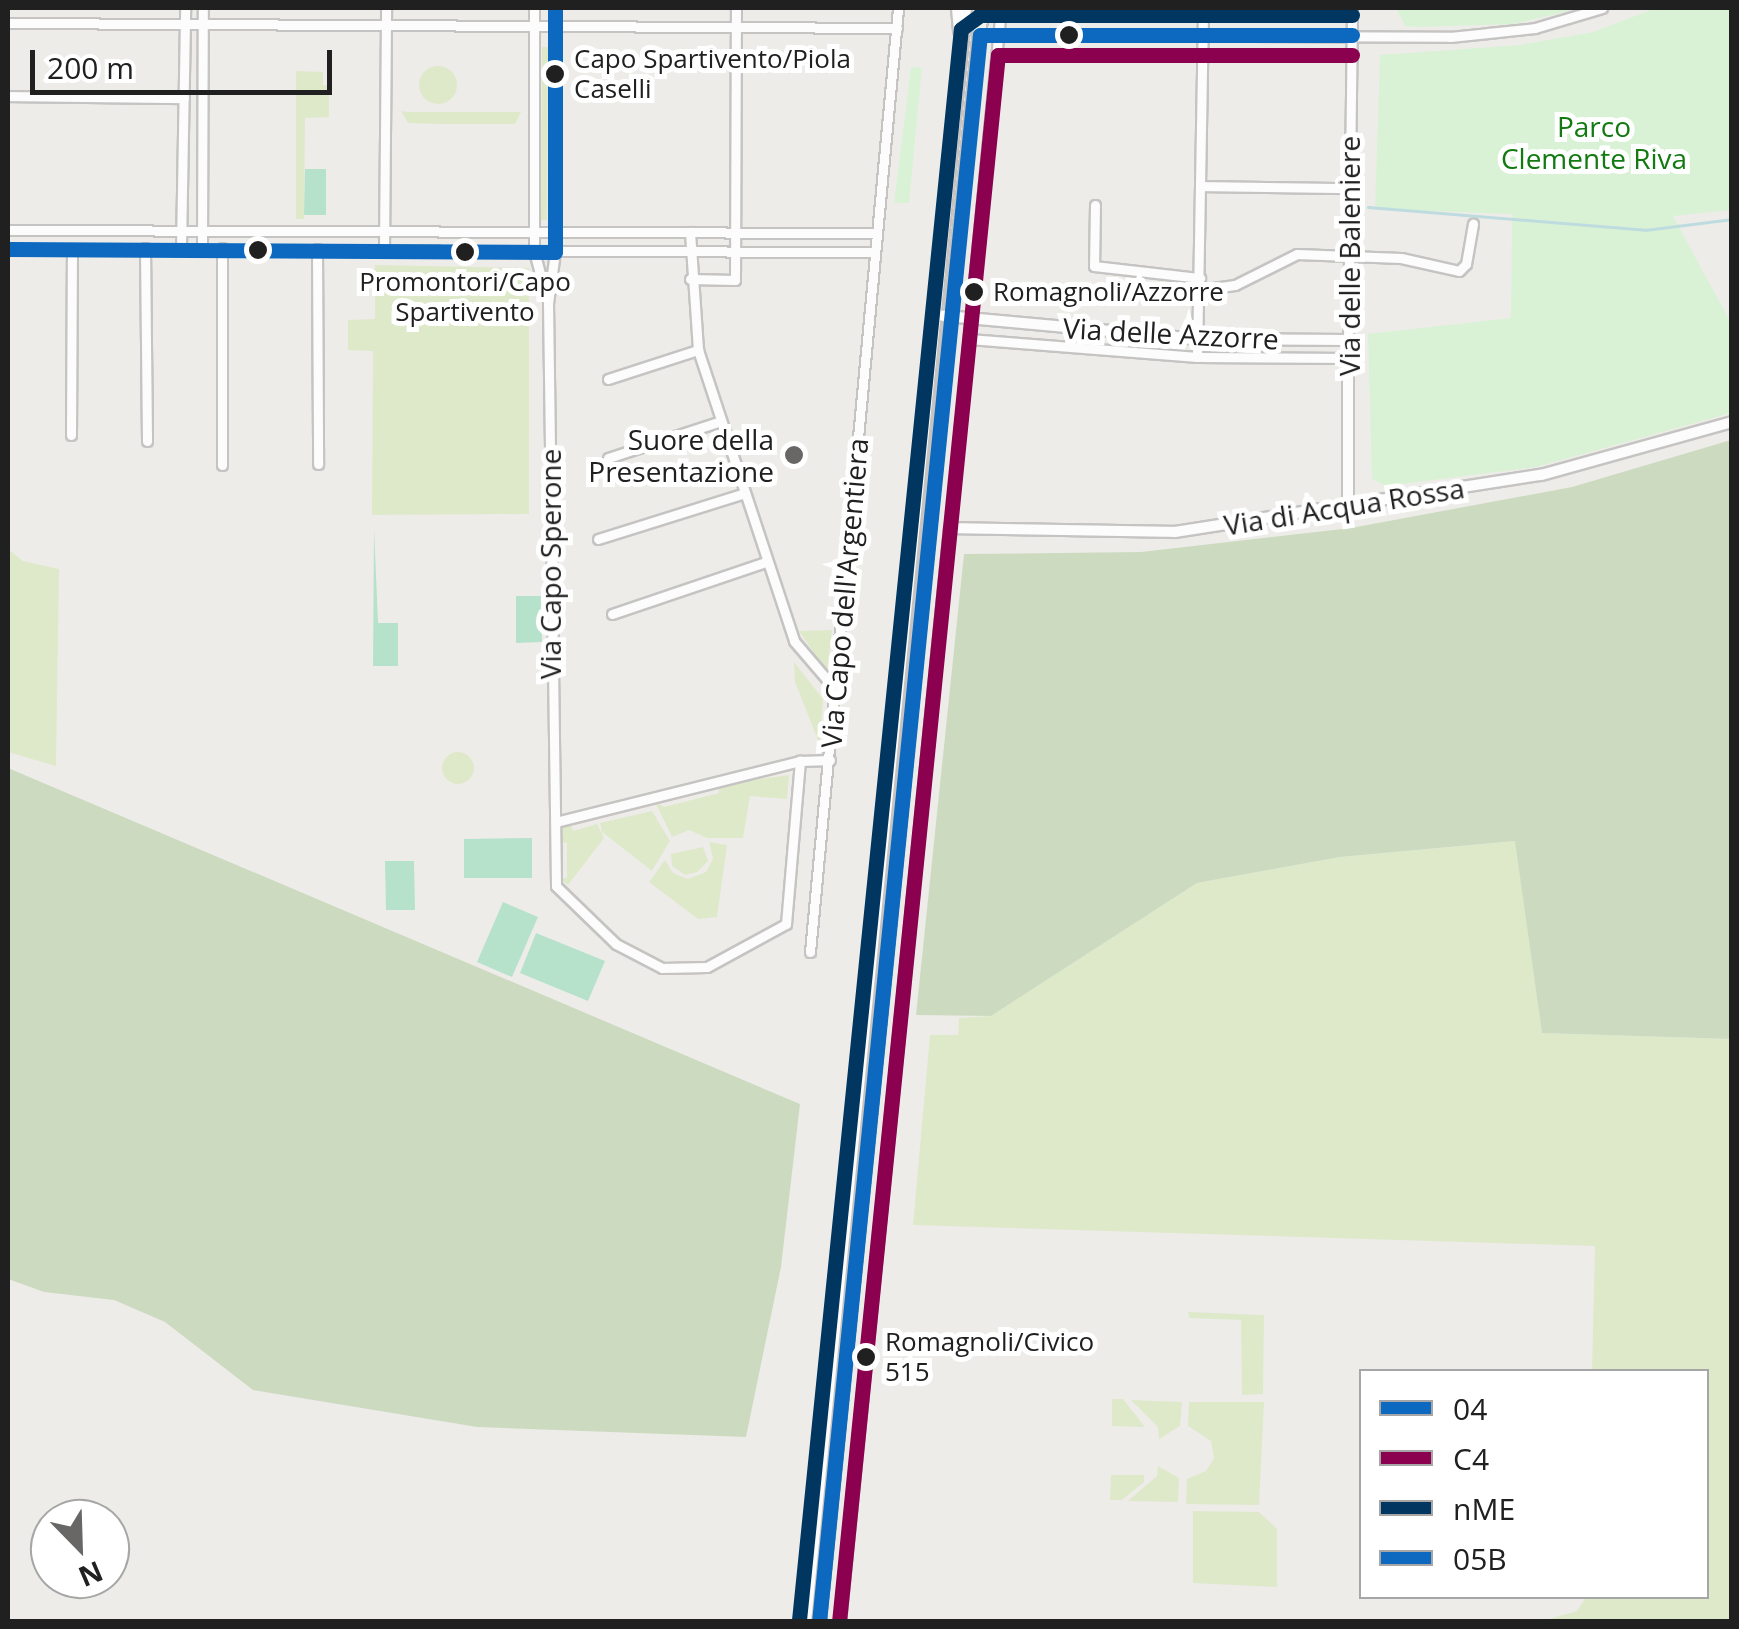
<!DOCTYPE html>
<html>
<head>
<meta charset="utf-8">
<style>
	body { margin:0 }
	#map { position:relative; width:1739px; height:1629px; overflow:hidden; background:#eeece9; font-family:"Open Sans",sans-serif }
	div>[style] { position:absolute }
	.grass>* { inset:0; background:#dee9ca }
	.round { border-radius:50% }
	.forest>* { inset:0; background:#ccdbc0 }
	.park>* { inset:0; background:#d9f2d6 }
	.pitch>* { inset:0; background:#b6e2cb }
	.stream>* { height:2.5px; margin:-1.25px; padding:0 1.25px; transform-origin:1.25px; border-radius:1.25px; background:#bedcdf }
	.roads { filter:drop-shadow(2px 0 #c5c4c3) drop-shadow(-2px 0 #c5c4c3) drop-shadow(0 2px #c5c4c3) drop-shadow(0 -2px #c5c4c3) }
	.minor>* { height:9px; margin:-4.5px; padding:0 4.5px; transform-origin:4.5px; border-radius:4.5px; background:#fcfcfc }
	.tertiary>* { height:10px; margin:-5px; padding:0 5px; transform-origin:5px; border-radius:5px; background:#fcfcfc }
	.secondary>* { height:12px; margin:-6px; padding:0 6px; transform-origin:6px; border-radius:6px; background:#f3f3ec }
	.bus-1>* { height:15px; margin:-7.5px; padding:0 7.5px; transform-origin:7.5px; border-radius:7.5px; background:#0c69bf }
	.bus-2>* { height:15px; margin:-7.5px; padding:0 7.5px; transform-origin:7.5px; border-radius:7.5px; background:#8b004f }
	.bus-3>* { height:15px; margin:-7.5px; padding:0 7.5px; transform-origin:7.5px; border-radius:7.5px; background:#00365f }
	.bus-4>* { height:15px; margin:-7.5px; padding:0 7.5px; transform-origin:7.5px; border-radius:7.5px; background:#0c69bf }
	.dots>* { width:28px; height:28px; translate:-50% -50%; box-sizing:border-box; border:5px solid #fff; border-radius:50% }
	span { translate:-50% -50%; white-space:nowrap; text-align:center; line-height:1.15; -webkit-text-stroke:10px #fff; paint-order:stroke }
	.bus-label { font-size:26px; color:#202020 }
	.left { translate:0 -50%; text-align:left }
	.park-label { font-size:28px; color:#137a12 }
	.street-label { font-size:28px; color:#202020 }
	.poi-label { font-size:28px; color:#202020 }
	.right { translate:-100% -50%; text-align:right }
	.frame { position:absolute; inset:0; border:10px solid #202020; pointer-events:none }
	.legend { position:absolute; left:1359px; top:1369px; width:350px; height:230px; box-sizing:border-box; background:#fff; border:2px solid #a6a6a6; margin:0; padding:12px 18px; list-style:none; font-size:30px; color:#202020 }
	.legend li { display:flex; align-items:center; gap:20px; height:50px }
	.legend b { width:50px; border:2px solid #a6a6a6 }
	.north { position:absolute; left:30px; top:1499px; width:100px; height:100px; box-sizing:border-box; background:#fff; border:2px solid #a6a6a6; border-radius:50%; rotate:157deg; font-size:28px; font-weight:700; line-height:40px; text-align:center; color:#202020 }
	.north::after { content:''; display:block; margin:auto; width:35px; height:45px; background:#686766; clip-path:polygon(50% 0,100% 100%,50% 72%,0 100%) }
	.scale { position:absolute; left:30px; top:50px; width:302px; height:45px; box-sizing:border-box; border:5px solid #202020; border-top:0; padding-left:12px; font-size:30px; line-height:35px; white-space:nowrap; color:#202020; -webkit-text-stroke:8px #fff; paint-order:stroke }
</style>
</head>
<body>
<div id="map">
	<div class="grass">
		<div style="clip-path:polygon(542px 47px,548px 47px,547px 220px,541px 220px)"></div>
		<div class="round" style="left:419px;top:66px;width:38px;height:38px"></div>
		<div style="clip-path:polygon(296px 71px,323px 72px,323px 85px,329px 86px,329px 117px,305px 118px,304px 219px,296px 219px)"></div>
		<div style="clip-path:polygon(401px 111px,407px 112px,521px 112px,515px 124px,440px 124px,408px 123px)"></div>
		<div style="clip-path:polygon(375px 265px,529px 268px,529px 514px,372px 515px,373px 351px,348px 350px,348px 320px,375px 319px)"></div>
		<div style="clip-path:polygon(8px 549px,23px 561px,59px 569px,56px 766px,8px 752px)"></div>
		<div style="clip-path:polygon(832px 630px,827px 672px,799px 631px)"></div>
		<div style="clip-path:polygon(794px 662px,823px 699px,820px 745px,795px 682px)"></div>
		<div class="round" style="left:442px;top:752px;width:32px;height:32px"></div>
		<div style="clip-path:polygon(789px 775px,787px 799px,750px 796px,743px 838px,707px 838px,689px 830px,672px 837px,655px 802px,664px 807px,719px 793px,718px 785px)"></div>
		<div style="clip-path:polygon(652px 811px,670px 841px,652px 871px,602px 832px,600px 823px)"></div>
		<div style="clip-path:polygon(570px 823px,573px 831px,597px 824px,604px 838px,568px 885px,559px 878px,567px 878px,567px 843px,559px 842px,562px 826px)"></div>
		<div style="clip-path:polygon(1516px 841px,1542px 1033px,1731px 1039px,1731px 1621px,1542px 1621px,1577px 1611px,1586px 1597px,1706px 1596px,1706px 1372px,1592px 1371px,1595px 1246px,913px 1225px,930px 1035px,958px 1035px,959px 1018px,991px 1016px,1197px 883px,1340px 857px)"></div>
		<div style="clip-path:polygon(709px 842px,727px 845px,717px 917px,698px 919px,649px 882px,665px 860px,673px 873px,688px 879px,706px 872px,713px 859px)"></div>
		<div style="clip-path:polygon(703px 847px,708px 861px,697px 872px,685px 875px,672px 866px,671px 854px)"></div>
		<div style="clip-path:polygon(1188px 1312px,1264px 1315px,1263px 1394px,1242px 1395px,1241px 1320px,1189px 1318px)"></div>
		<div style="clip-path:polygon(1112px 1399px,1123px 1399px,1145px 1427px,1112px 1426px)"></div>
		<div style="clip-path:polygon(1131px 1400px,1182px 1402px,1180px 1426px,1159px 1439px,1158px 1427px)"></div>
		<div style="clip-path:polygon(1189px 1402px,1264px 1402px,1259px 1505px,1186px 1504px,1187px 1479px,1206px 1471px,1214px 1458px,1211px 1441px,1188px 1426px)"></div>
		<div style="clip-path:polygon(1158px 1466px,1179px 1478px,1178px 1502px,1128px 1501px,1157px 1476px)"></div>
		<div style="clip-path:polygon(1111px 1475px,1144px 1475px,1144px 1482px,1122px 1500px,1110px 1500px)"></div>
		<div style="clip-path:polygon(1193px 1511px,1259px 1512px,1277px 1529px,1277px 1587px,1193px 1583px)"></div>
	</div>
	<div class="forest">
		<div style="clip-path:polygon(1731px 440px,1731px 1039px,1542px 1033px,1515px 841px,1340px 857px,1197px 883px,991px 1016px,916px 1015px,964px 554px,1141px 552px,1351px 528px,1572px 487px)"></div>
		<div style="clip-path:polygon(8px 768px,800px 1104px,781px 1267px,746px 1437px,477px 1427px,253px 1390px,165px 1322px,114px 1300px,44px 1292px,8px 1279px)"></div>
	</div>
	<div class="park">
		<div style="clip-path:polygon(1396px 8px,1581px 8px,1514px 24px,1419px 27px,1405px 26px)"></div>
		<div style="clip-path:polygon(1656px 8px,1731px 8px,1731px 210px,1673px 216px,1731px 323px,1731px 413px,1536px 467px,1385px 486px,1372px 479px,1368px 334px,1511px 318px,1512px 214px,1375px 209px,1380px 55px,1520px 45px,1593px 32px)"></div>
		<div style="clip-path:polygon(911px 67px,922px 68px,909px 203px,894px 203px)"></div>
	</div>
	<div class="pitch">
		<div style="clip-path:polygon(305px 169px,326px 169px,326px 215px,304px 215px)"></div>
		<div style="clip-path:polygon(374px 528px,378px 623px,398px 623px,398px 666px,373px 666px)"></div>
		<div style="clip-path:polygon(516px 596px,541px 596px,542px 642px,516px 643px)"></div>
		<div style="clip-path:polygon(532px 838px,532px 878px,464px 878px,464px 839px)"></div>
		<div style="clip-path:polygon(385px 861px,414px 861px,415px 910px,386px 910px)"></div>
		<div style="clip-path:polygon(503px 902px,538px 917px,512px 977px,477px 962px)"></div>
		<div style="clip-path:polygon(536px 933px,605px 961px,588px 1001px,520px 973px)"></div>
	</div>
	<div class="stream">
		<div style="left:1368px;top:207px;width:278px;rotate:4.7deg"></div>
		<div style="left:1645px;top:230px;width:88px;rotate:-7.2deg"></div>
	</div>
	<div class="roads">
		<div class="minor">
			<div style="left:534px;top:8px;width:243px;rotate:90deg"></div>
			<div style="left:534px;top:251px;width:47px;rotate:75.1deg"></div>
			<div style="left:555px;top:8px;width:244px;rotate:90deg"></div>
			<div style="left:555px;top:252px;width:51px;rotate:97.8deg"></div>
			<div style="left:548px;top:303px;width:583px;rotate:89.21deg"></div>
			<div style="left:556px;top:886px;width:83px;rotate:44deg"></div>
			<div style="left:616px;top:944px;width:52px;rotate:27.6deg"></div>
			<div style="left:662px;top:968px;width:45px;rotate:-1.3deg"></div>
			<div style="left:707px;top:967px;width:90px;rotate:-28.6deg"></div>
			<div style="left:786px;top:924px;width:164px;rotate:-85.1deg"></div>
			<div style="left:800px;top:761px;width:252px;rotate:166deg"></div>
			<div style="left:8px;top:23px;width:889px;rotate:0.32deg"></div>
			<div style="left:980px;top:35px;width:470px;rotate:0.2deg"></div>
			<div style="left:1450px;top:37px;width:85px;rotate:-6deg"></div>
			<div style="left:1535px;top:28px;width:70px;rotate:-16.6deg"></div>
			<div style="left:8px;top:96px;width:176px;rotate:0.7deg"></div>
			<div style="left:1201px;top:186px;width:148px;rotate:0.8deg"></div>
			<div style="left:1095px;top:205px;width:61px;rotate:90.9deg"></div>
			<div style="left:1094px;top:266px;width:107px;rotate:6.5deg"></div>
			<div style="left:8px;top:230px;width:865px;rotate:0.2deg"></div>
			<div style="left:690px;top:232px;width:118px;rotate:86.1deg"></div>
			<div style="left:698px;top:350px;width:306px;rotate:71.7deg"></div>
			<div style="left:794px;top:641px;width:65px;rotate:49.4deg"></div>
			<div style="left:145px;top:248px;width:193px;rotate:89.4deg"></div>
			<div style="left:181px;top:248px;width:240px;rotate:-89deg"></div>
			<div style="left:202px;top:248px;width:240px;rotate:-89.8deg"></div>
			<div style="left:222px;top:248px;width:217px;rotate:90deg"></div>
			<div style="left:8px;top:249px;width:863px;rotate:0.2deg"></div>
			<div style="left:317px;top:249px;width:215px;rotate:89.7deg"></div>
			<div style="left:384px;top:250px;width:242px;rotate:-89.5deg"></div>
			<div style="left:690px;top:279px;width:45px;rotate:1.3deg"></div>
			<div style="left:735px;top:280px;width:272px;rotate:-89.8deg"></div>
			<div style="left:1213px;top:288px;width:22px;rotate:-8deg"></div>
			<div style="left:1235px;top:285px;width:69px;rotate:-26.6deg"></div>
			<div style="left:1297px;top:254px;width:104px;rotate:2.2deg"></div>
			<div style="left:1401px;top:258px;width:59px;rotate:12.6deg"></div>
			<div style="left:1459px;top:271px;width:10px;rotate:-45deg"></div>
			<div style="left:1466px;top:264px;width:41px;rotate:-80.1deg"></div>
			<div style="left:969px;top:339px;width:229px;rotate:4.5deg"></div>
			<div style="left:1197px;top:357px;width:152px;rotate:0.4deg"></div>
			<div style="left:1348px;top:340px;width:332px;rotate:-89.3deg"></div>
			<div style="left:1197px;top:357px;width:349px;rotate:-89deg"></div>
			<div style="left:608px;top:379px;width:95px;rotate:-17.9deg"></div>
			<div style="left:71px;top:435px;width:186px;rotate:-89.7deg"></div>
			<div style="left:608px;top:458px;width:119px;rotate:-18.1deg"></div>
			<div style="left:950px;top:528px;width:522px;rotate:-84.4deg"></div>
			<div style="left:598px;top:539px;width:154px;rotate:-17.4deg"></div>
			<div style="left:612px;top:614px;width:163px;rotate:-18.7deg"></div>
			<div style="left:800px;top:761px;width:30px;rotate:-2deg"></div>
			<div style="left:810px;top:952px;width:948px;rotate:-84.67deg"></div>
		</div>
		<div class="tertiary">
			<div style="left:957px;top:8px;width:23px;rotate:85deg"></div>
			<div style="left:935px;top:315px;width:264px;rotate:5.2deg"></div>
			<div style="left:1198px;top:339px;width:150px;rotate:0.4deg"></div>
			<div style="left:1348px;top:340px;width:165px;rotate:90deg"></div>
			<div style="left:806px;top:1622px;width:1622px;rotate:-84.34deg"></div>
			<div style="left:840px;top:1622px;width:1100px;rotate:-84.26deg"></div>
			<div style="left:950px;top:528px;width:225px;rotate:1deg"></div>
			<div style="left:1175px;top:532px;width:370px;rotate:-8.9deg"></div>
			<div style="left:1541px;top:475px;width:198px;rotate:-15.5deg"></div>
		</div>
		<div class="secondary">
			<div style="left:819px;top:1622px;width:1622px;rotate:-84.23deg"></div>
		</div>
	</div>
	<div class="bus-1">
		<div style="left:819px;top:1622px;width:1595px;rotate:-84.21deg"></div>
		<div style="left:980px;top:35px;width:372px"></div>
	</div>
	<div class="bus-2">
		<div style="left:839px;top:1622px;width:1575px;rotate:-84.21deg"></div>
		<div style="left:998px;top:55px;width:354px"></div>
	</div>
	<div class="bus-3">
		<div style="left:799px;top:1620px;width:1599px;rotate:-84.19deg"></div>
		<div style="left:961px;top:29px;width:24px;rotate:-36deg"></div>
		<div style="left:980px;top:15px;width:372px"></div>
	</div>
	<div class="bus-4">
		<div style="left:8px;top:249px;width:547px;rotate:0.31deg"></div>
		<div style="left:555px;top:252px;width:244px;rotate:-90deg"></div>
	</div>
	<div class="dots">
		<div style="left:1069px;top:35px;background:#202020"></div>
		<div style="left:555px;top:74px;background:#202020"></div>
		<div style="left:258px;top:250px;background:#202020"></div>
		<div style="left:465px;top:252px;background:#202020"></div>
		<div style="left:974px;top:292px;background:#202020"></div>
		<div style="left:794px;top:455px;background:#686766"></div>
		<div style="left:866px;top:1357px;background:#202020"></div>
	</div>
	<div class="bus-label">
		<span class="left" style="left:574px;top:74px">Capo Spartivento/Piola<br>Caselli</span>
		<span style="left:465px;top:297px">Promontori/Capo<br>Spartivento</span>
		<span class="left" style="left:993px;top:292px">Romagnoli/Azzorre</span>
		<span class="left" style="left:885px;top:1357px">Romagnoli/Civico<br>515</span>
	</div>
	<div class="park-label">
		<span style="left:1594px;top:142px">Parco<br>Clemente Riva</span>
	</div>
	<div class="street-label">
		<span style="left:1349px;top:256px;rotate:-90deg">Via delle Baleniere</span>
		<span style="left:1171px;top:333px;rotate:3deg">Via delle Azzorre</span>
		<span style="left:1344px;top:506px;rotate:-9deg">Via di Acqua Rossa</span>
		<span style="left:550px;top:564px;rotate:-90deg">Via Capo Sperone</span>
		<span style="left:844px;top:593px;rotate:-85deg">Via Capo dell'Argentiera</span>
	</div>
	<div class="poi-label">
		<span class="right" style="left:774px;top:455px">Suore della<br>Presentazione</span>
	</div>
	<div class="frame"></div>
	<ul class="legend">
	<li><b style="height:12px;background:#0c69bf"></b>04</li>
	<li><b style="height:12px;background:#8b004f"></b>C4</li>
	<li><b style="height:12px;background:#00365f"></b>nME</li>
	<li><b style="height:12px;background:#0c69bf"></b>05B</li>
	</ul>
	<div class="north">N</div>
	<div class="scale">200 m</div>
</div>
</body>
</html>
